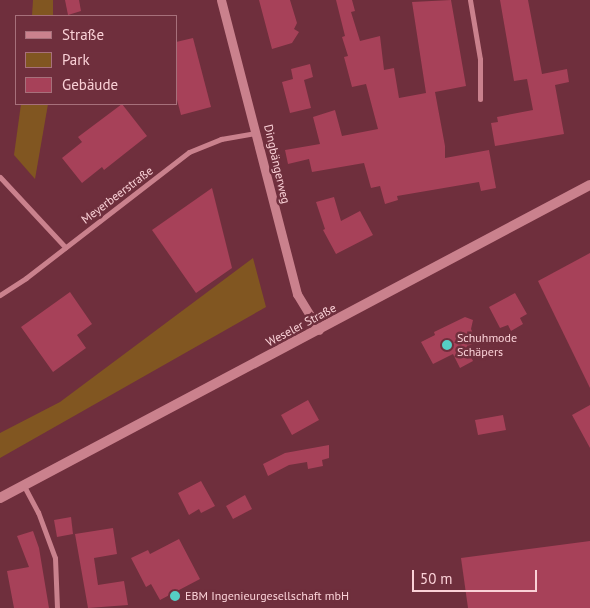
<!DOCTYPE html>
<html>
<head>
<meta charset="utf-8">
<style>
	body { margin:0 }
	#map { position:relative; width:590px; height:608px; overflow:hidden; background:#6f2f3d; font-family:"PT Sans",sans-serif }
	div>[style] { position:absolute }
	.green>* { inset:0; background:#815621 }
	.building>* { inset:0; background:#a74159 }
	.minor>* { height:5px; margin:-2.5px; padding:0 2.5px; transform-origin:2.5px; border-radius:2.5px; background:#ca818d }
	.tertiary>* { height:9px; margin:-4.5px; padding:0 4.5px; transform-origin:4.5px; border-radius:4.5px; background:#ca818d }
	.secondary>* { height:10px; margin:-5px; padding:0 5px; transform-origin:5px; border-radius:5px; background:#ca818d }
	.dots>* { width:14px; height:14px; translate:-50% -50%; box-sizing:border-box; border:2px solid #6f2f3d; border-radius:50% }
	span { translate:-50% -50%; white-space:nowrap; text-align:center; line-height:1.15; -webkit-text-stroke:5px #6f2f3d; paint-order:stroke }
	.street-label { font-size:12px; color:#fad1d7 }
	.poi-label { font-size:12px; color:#fad1d7 }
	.left { translate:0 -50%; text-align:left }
	.legend { position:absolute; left:15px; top:15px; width:162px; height:90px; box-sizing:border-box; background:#6f2f3d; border:1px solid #a7707b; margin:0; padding:6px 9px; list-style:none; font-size:15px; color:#fad1d7 }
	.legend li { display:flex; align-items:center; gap:10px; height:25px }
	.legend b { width:25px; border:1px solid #a7707b }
	.scale { position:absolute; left:412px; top:570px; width:125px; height:22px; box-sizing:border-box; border:2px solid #fad1d7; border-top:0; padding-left:6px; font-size:15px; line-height:18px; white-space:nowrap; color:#fad1d7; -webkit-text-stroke:4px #6f2f3d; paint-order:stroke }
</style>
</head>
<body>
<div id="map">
	<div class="green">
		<div style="clip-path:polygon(33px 0,53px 0,53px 16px,32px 16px)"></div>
		<div style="clip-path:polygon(21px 104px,48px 104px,35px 179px,14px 155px)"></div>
		<div style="clip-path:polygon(253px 258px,266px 307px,0 458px,0 433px,60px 402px)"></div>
	</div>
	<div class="building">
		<div style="clip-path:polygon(65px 0,79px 0,81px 11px,68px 15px)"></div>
		<div style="clip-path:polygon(259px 0,290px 0,297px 23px,294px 29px,299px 32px,292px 43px,272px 49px)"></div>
		<div style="clip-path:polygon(336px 0,352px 0,355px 11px,351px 12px,360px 41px,380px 36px,384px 70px,394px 68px,399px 98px,426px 93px,412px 2px,451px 0,466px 86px,435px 92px,445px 146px,445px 158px,489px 150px,496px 188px,481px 191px,479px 182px,397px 196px,398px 200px,385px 204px,380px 186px,371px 188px,364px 163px,312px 172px,309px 159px,288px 164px,285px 150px,320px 144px,313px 117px,335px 110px,342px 136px,378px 129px,366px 84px,352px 87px,344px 57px,348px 56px,342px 37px,345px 36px)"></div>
		<div style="clip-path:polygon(500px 0,528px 0,542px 74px,567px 69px,569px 82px,555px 85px,564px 134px,495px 146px,491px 123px,498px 122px,497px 117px,533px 110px,527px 79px,514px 81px)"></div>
		<div style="clip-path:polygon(193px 38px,211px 107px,181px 115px,176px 96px,176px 42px)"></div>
		<div style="clip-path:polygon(310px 64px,313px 77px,304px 80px,311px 108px,290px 113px,282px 82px,293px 79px,291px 69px)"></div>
		<div style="clip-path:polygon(122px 104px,147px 136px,104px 170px,102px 167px,82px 183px,62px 158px,82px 142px,78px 137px)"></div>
		<div style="clip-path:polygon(212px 188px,232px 268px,196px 293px,152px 230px)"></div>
		<div style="clip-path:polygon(334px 197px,341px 221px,360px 211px,373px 235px,336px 254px,323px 230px,325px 229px,316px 202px)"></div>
		<div style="clip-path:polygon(590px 253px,590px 388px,538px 281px)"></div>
		<div style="clip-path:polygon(70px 292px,92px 324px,77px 335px,86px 348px,53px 372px,21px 327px)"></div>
		<div style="clip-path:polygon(515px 293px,527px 314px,520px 318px,523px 324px,511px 331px,508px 325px,500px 328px,489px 307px)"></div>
		<div style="clip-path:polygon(465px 317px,473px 320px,471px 329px,477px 342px,466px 347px,473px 361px,460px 368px,453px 354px,433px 364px,421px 342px,435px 335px,434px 332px)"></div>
		<div style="clip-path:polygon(308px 400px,319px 420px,292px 435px,281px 415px)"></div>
		<div style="clip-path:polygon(590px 405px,590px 448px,572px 415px)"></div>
		<div style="clip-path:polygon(503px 415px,506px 430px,478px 435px,475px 420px)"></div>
		<div style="clip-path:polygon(329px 445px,329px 458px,322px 460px,323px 466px,308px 469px,307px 462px,289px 465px,268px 476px,263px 464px,285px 453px)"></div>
		<div style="clip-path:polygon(201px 481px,215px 506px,201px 513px,199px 509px,189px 515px,178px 493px)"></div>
		<div style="clip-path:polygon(245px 495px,252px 509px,233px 519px,226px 506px)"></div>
		<div style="clip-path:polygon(71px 517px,73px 534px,57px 537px,54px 520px)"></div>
		<div style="clip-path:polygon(113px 528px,117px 554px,94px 558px,98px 585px,124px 581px,128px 605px,88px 608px,75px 534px)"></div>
		<div style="clip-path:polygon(33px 531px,39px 548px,49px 608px,14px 608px,7px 571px,29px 567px,17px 536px)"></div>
		<div style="clip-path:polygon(179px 539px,200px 579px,160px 600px,151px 584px,146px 587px,131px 558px,148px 550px,150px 554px)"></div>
		<div style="clip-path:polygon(590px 541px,590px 608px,468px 608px,461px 558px)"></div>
	</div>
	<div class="minor">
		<div style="left:470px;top:0;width:60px;rotate:80.4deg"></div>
		<div style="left:480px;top:59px;width:40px;rotate:90deg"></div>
		<div style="left:0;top:177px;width:96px;rotate:47.1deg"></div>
		<div style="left:0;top:295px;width:31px;rotate:-33deg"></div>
		<div style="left:26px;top:278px;width:206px;rotate:-37.7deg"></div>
		<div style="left:189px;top:152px;width:35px;rotate:-22deg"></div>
		<div style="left:221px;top:139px;width:36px;rotate:-10deg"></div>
		<div style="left:24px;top:486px;width:30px;rotate:62deg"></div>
		<div style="left:38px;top:512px;width:49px;rotate:69.7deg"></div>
		<div style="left:55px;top:558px;width:50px;rotate:87.7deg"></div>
	</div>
	<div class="tertiary">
		<div style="left:221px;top:0;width:304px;rotate:75.5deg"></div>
		<div style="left:297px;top:294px;width:42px;rotate:58.6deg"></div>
	</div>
	<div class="secondary">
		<div style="left:0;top:498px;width:668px;rotate:-27.95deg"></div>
	</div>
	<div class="dots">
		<div style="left:447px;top:345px;background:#55cec5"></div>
		<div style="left:175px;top:596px;background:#55cec5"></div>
	</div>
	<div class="street-label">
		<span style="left:277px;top:164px;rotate:77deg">Dingbängerweg</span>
		<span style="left:117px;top:195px;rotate:-37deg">Meyerbeerstraße</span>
		<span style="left:301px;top:325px;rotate:-28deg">Weseler Straße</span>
	</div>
	<div class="poi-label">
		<span class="left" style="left:457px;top:345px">Schuhmode<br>Schäpers</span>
		<span class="left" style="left:185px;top:596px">EBM Ingenieurgesellschaft mbH</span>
	</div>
	<ul class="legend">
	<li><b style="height:6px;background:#ca818d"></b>Straße</li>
	<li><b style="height:14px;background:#815621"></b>Park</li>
	<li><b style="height:14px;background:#a74159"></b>Gebäude</li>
	</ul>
	<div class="scale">50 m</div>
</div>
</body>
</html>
